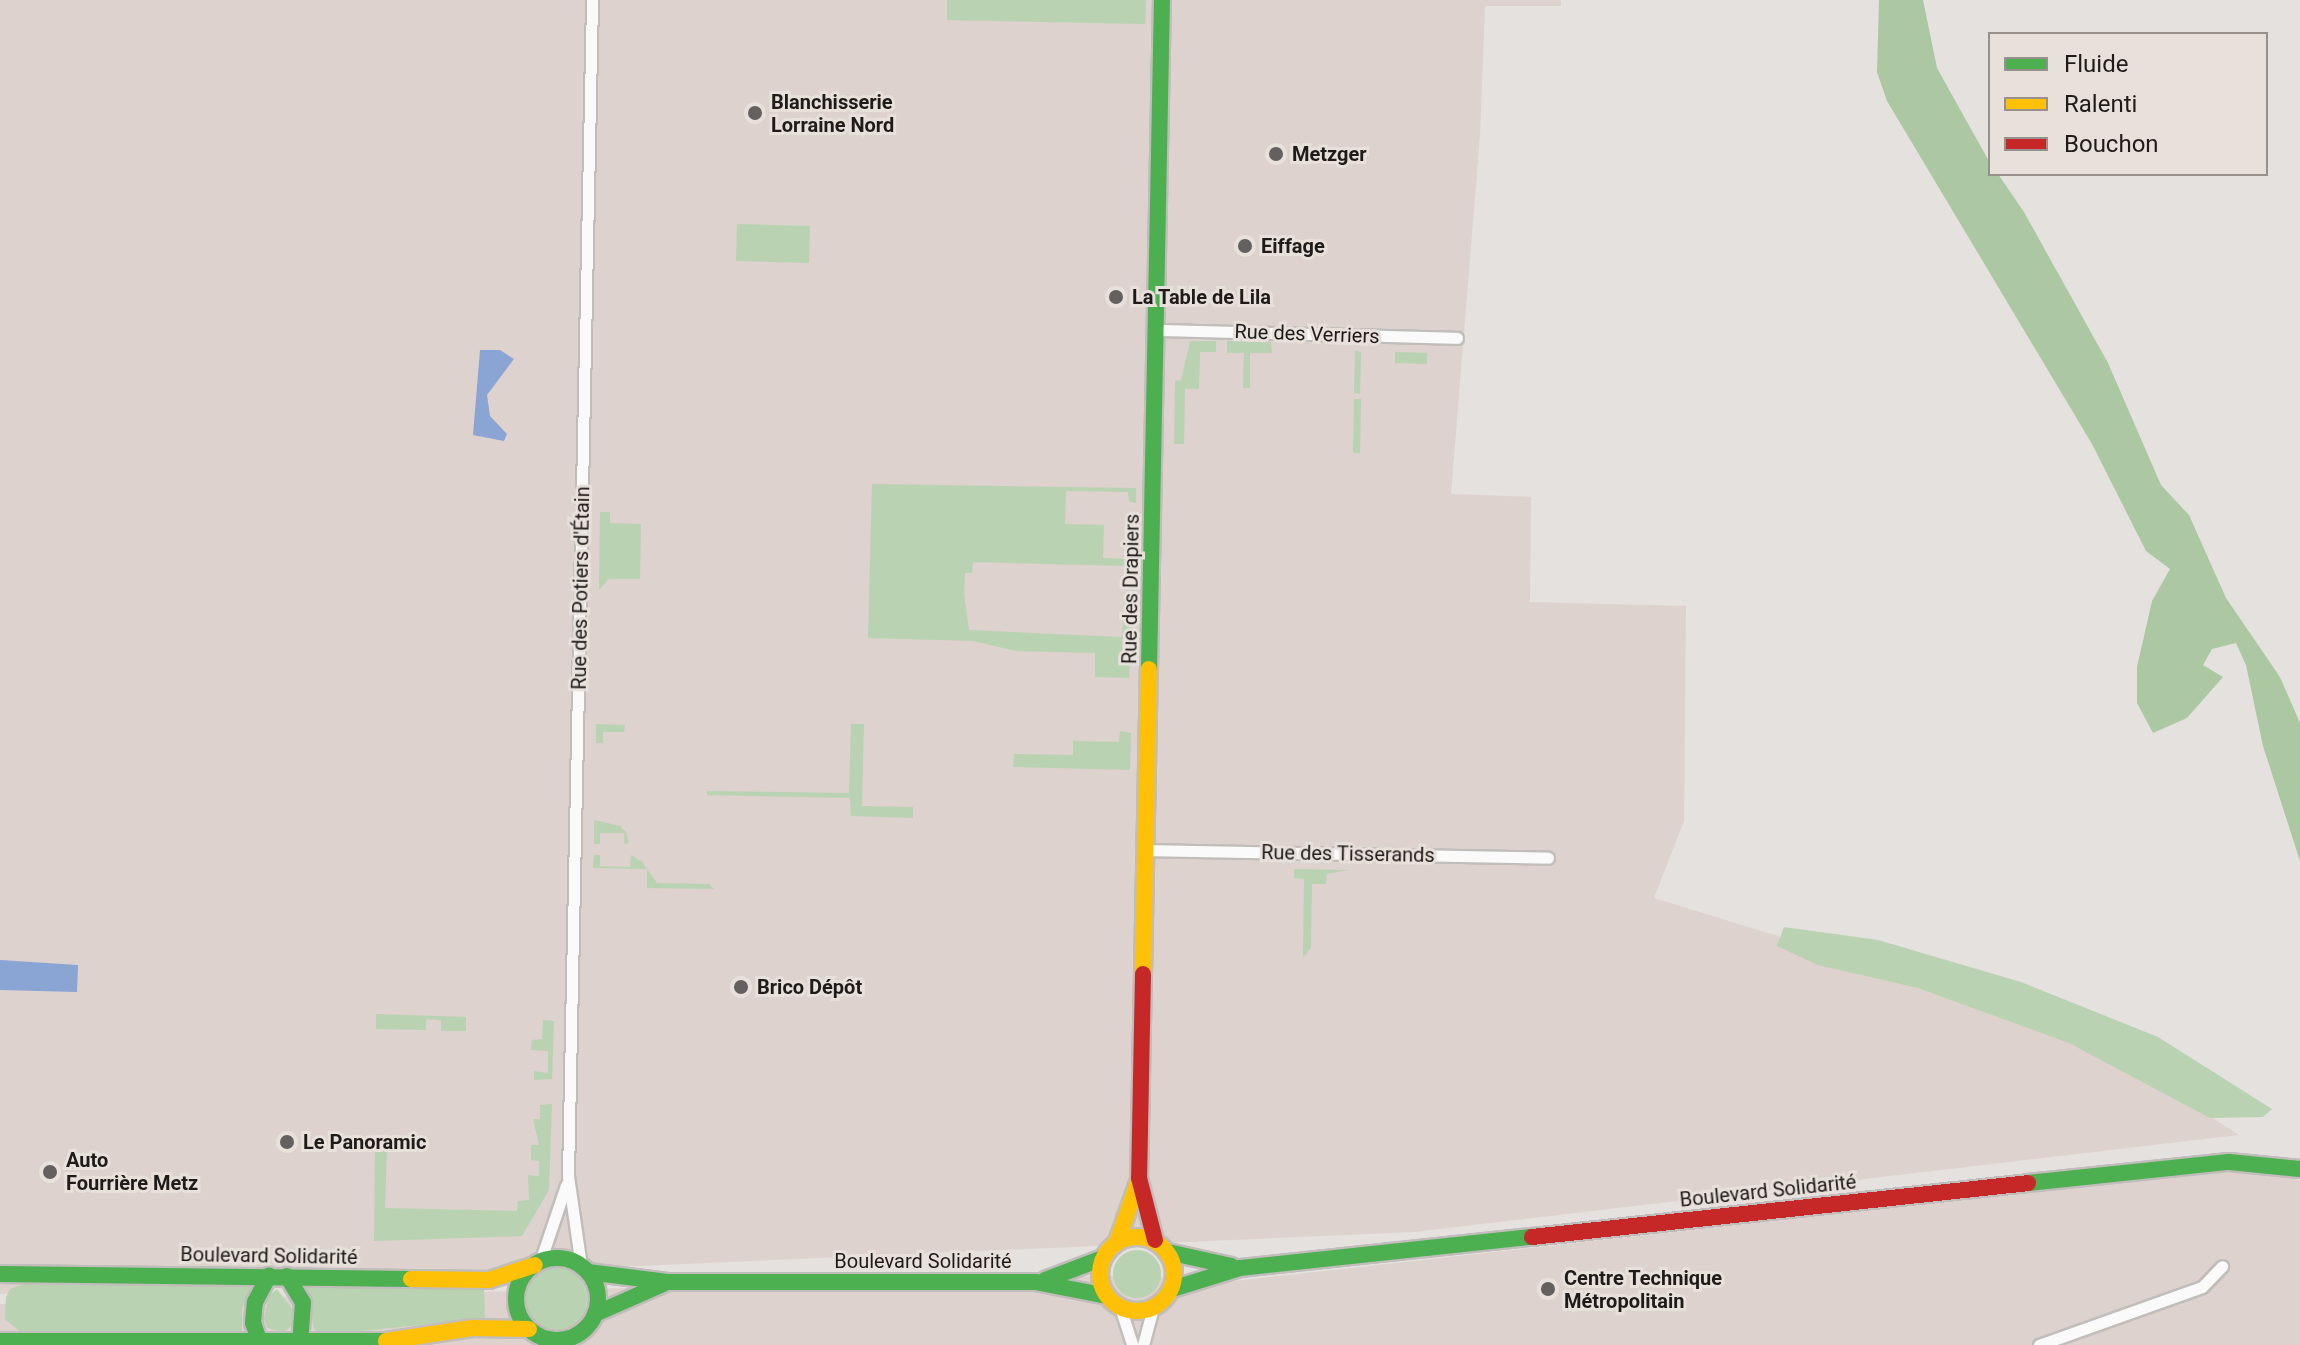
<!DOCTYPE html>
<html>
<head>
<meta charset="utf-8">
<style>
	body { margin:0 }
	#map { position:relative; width:2300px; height:1345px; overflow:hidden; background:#e5e1de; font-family:Roboto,sans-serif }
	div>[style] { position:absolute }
	.built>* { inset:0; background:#ddd2cd }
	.green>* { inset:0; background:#b9d2b1 }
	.round { border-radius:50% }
	.forest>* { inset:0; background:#abc8a2 }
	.water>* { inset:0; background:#8aa4d3 }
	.roads { filter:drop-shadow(2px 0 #c1bdbb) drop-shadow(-2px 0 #c1bdbb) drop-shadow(0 2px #c1bdbb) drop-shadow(0 -2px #c1bdbb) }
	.street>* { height:11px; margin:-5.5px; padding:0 5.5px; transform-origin:5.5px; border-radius:5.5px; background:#fbfafa }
	.fast>* { height:16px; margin:-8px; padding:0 8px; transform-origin:8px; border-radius:8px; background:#4caf50 }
	.fast>.ring { margin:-8px; padding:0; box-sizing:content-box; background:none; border:16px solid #4caf50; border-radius:50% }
	.slow>* { height:16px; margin:-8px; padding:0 8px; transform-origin:8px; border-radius:8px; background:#ffc107 }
	.slow>.ring { margin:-8px; padding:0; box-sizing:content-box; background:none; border:16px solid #ffc107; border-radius:50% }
	.jam>* { height:16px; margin:-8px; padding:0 8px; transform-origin:8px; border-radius:8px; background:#c62828 }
	.dots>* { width:22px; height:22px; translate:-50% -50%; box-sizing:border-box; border:4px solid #e8e0db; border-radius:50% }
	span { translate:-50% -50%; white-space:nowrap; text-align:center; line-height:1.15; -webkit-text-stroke:6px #e8e0db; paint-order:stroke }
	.poi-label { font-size:20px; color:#1e1b1a; font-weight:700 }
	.left { translate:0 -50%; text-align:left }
	.street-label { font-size:20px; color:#1e1b1a }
	.legend { position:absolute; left:1988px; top:32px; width:280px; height:144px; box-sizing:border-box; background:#e8e0db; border:2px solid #97918e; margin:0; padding:10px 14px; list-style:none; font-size:24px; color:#1e1b1a }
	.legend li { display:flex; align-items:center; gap:16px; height:40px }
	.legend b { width:40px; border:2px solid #97918e }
</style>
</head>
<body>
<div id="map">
	<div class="built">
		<div style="clip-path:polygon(0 0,1561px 0,1561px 6px,1485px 6px,1480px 135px,1451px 494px,1531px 497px,1530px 602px,1686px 606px,1684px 821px,1654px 898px,2067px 1025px,2239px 1135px,1414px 1232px,0 1294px)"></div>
		<div style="clip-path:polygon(2228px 1170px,2280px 1173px,2300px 1181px,2300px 1345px,0 1345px,0 1304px,1140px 1275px,1217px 1283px)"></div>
	</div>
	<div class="green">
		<div style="clip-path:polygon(947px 0,1146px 0,1145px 24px,947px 20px)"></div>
		<div style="clip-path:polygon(737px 224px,810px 226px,809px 263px,736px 261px)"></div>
		<div style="clip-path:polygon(1190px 341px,1216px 341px,1216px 352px,1200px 352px,1199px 389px,1185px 389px,1184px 444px,1174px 444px,1175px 381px,1181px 380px)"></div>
		<div style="clip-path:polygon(1227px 341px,1271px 342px,1272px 353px,1250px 353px,1250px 388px,1243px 388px,1244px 353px,1227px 353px)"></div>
		<div style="clip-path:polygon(1355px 351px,1361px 352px,1360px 394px,1354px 393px)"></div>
		<div style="clip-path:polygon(1395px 352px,1427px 353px,1427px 364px,1395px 363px)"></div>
		<div style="clip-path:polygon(1354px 399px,1361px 399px,1360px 453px,1353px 453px)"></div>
		<div style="clip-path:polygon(872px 484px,1136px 488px,1136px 503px,1129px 502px,1128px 492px,1066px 491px,1065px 524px,1104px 525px,1103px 558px,1134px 559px,1134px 576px,1124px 575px,1124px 566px,973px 562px,972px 573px,965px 573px,964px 593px,969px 630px,1122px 637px,1124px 593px,1134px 590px,1129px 678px,1095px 677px,1095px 653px,1016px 651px,973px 641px,868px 638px)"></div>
		<div style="clip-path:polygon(600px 512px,610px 512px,610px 523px,641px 524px,640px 579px,609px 579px,599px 590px)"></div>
		<div style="clip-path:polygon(596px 724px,625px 725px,624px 732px,603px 732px,603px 743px,596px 743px)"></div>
		<div style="clip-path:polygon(851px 724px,864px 724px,862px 806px,913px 807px,913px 818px,851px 816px,850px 798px,707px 795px,707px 791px,849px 793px)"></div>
		<div style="clip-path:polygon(1120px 731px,1131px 733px,1130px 770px,1013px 767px,1014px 754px,1073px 755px,1073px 741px,1119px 742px)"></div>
		<div style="clip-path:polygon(594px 820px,620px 826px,626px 832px,629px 843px,624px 844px,624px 833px,600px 833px,600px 844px,594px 844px)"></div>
		<div style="clip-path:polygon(594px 855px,600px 855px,600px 866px,630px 867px,631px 855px,642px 862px,657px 883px,709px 884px,714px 889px,647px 888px,647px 869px,593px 868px)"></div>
		<div style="clip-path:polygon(1294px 869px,1349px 870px,1327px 874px,1326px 884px,1312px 884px,1311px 948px,1303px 957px,1304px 879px,1294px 878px)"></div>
		<div style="clip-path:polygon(1784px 927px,1878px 940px,2021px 982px,2158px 1037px,2272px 1109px,2263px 1117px,2210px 1118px,2069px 1043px,1918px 988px,1818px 965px,1777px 946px)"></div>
		<div style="clip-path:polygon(376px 1014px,466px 1017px,466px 1031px,441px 1031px,441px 1020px,426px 1019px,426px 1030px,376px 1029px)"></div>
		<div style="clip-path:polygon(543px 1020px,554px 1021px,552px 1079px,534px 1080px,534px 1071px,548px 1073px,548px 1051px,531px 1050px,532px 1040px,542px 1039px)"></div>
		<div style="clip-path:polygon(552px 1104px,549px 1190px,522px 1236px,374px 1241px,375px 1146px,387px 1147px,385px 1208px,517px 1211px,518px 1201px,529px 1200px,528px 1175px,539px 1176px,539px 1161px,531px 1160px,531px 1145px,539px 1145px,533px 1119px,540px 1119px,540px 1105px)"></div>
		<div class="round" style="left:1113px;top:1250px;width:48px;height:48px"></div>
		<div class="round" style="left:525px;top:1268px;width:62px;height:62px"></div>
		<div style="clip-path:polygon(27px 1283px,248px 1283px,251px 1287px,242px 1309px,242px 1336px,23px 1334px,5px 1319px,6px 1297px,10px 1289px)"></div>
		<div style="clip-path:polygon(303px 1285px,484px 1289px,485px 1318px,316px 1336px)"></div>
		<div style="clip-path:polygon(277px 1289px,293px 1310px,291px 1326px,284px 1332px,267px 1328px,264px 1318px,269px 1296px)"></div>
	</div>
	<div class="forest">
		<div style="clip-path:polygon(1879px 0,1923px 0,1937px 68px,1990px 163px,1990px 174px,1998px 174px,2024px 212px,2108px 363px,2161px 485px,2189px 515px,2226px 598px,2280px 677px,2300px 723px,2300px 861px,2263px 746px,2246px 665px,2236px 643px,2212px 649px,2203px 665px,2223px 677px,2187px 718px,2153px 733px,2137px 703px,2137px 667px,2152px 601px,2170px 569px,2146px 551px,2092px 444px,1887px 101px,1877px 72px)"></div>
	</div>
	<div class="water">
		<div style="clip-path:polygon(480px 350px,500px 350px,514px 359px,487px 395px,490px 416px,507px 434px,504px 441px,473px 435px)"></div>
		<div style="clip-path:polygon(0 960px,78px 965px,77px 992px,0 990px)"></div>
	</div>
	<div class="roads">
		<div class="street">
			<div style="left:1157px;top:330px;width:300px;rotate:1.5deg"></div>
			<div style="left:1147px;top:850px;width:401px;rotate:1.1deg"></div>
			<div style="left:540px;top:1262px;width:81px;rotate:-71.3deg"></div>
			<div style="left:581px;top:1266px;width:91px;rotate:-98.2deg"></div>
			<div style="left:568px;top:1176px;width:1176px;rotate:-88.83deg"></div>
			<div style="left:1120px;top:1307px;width:40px;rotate:72deg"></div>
			<div style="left:1143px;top:1345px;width:38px;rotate:-75deg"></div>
			<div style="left:2039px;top:1345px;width:173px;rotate:-19.6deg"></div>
			<div style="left:2202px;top:1287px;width:29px;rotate:-46deg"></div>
		</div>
		<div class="fast">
			<div style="left:1149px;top:669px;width:669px;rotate:-88.89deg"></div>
			<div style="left:2028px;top:1183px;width:202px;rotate:-6deg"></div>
			<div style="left:2229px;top:1162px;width:71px;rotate:5.6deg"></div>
			<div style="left:1168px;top:1252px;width:65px;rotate:12.5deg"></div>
			<div class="ring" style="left:516px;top:1258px;width:66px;height:66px"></div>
			<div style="left:588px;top:1272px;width:80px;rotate:7.2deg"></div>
			<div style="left:667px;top:1282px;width:368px"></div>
			<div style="left:1035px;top:1282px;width:73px;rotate:11deg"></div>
			<div style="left:0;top:1274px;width:411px;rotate:0.7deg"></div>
			<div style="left:287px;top:1276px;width:31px;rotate:59deg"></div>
			<div style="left:303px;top:1303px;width:41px;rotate:94.2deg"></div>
			<div style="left:1045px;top:1280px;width:62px;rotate:-20.8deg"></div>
			<div style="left:1172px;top:1289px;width:71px;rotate:-17.2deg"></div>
			<div style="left:1240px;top:1268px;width:294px;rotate:-6.1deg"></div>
			<div style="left:595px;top:1314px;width:74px;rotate:-23.8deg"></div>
			<div style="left:0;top:1341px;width:386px"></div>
			<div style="left:260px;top:1343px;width:21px;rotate:-109deg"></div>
			<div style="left:253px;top:1323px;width:21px;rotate:-85deg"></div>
			<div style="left:255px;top:1302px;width:30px;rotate:-62deg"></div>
		</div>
		<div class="slow">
			<div style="left:1143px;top:974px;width:305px;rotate:-88.9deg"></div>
			<div class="ring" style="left:1100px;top:1237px;width:58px;height:58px"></div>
			<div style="left:1117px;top:1242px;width:66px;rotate:-70.5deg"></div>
			<div style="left:411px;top:1279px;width:78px;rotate:0.7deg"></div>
			<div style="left:489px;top:1280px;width:48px;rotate:-18.1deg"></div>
			<div style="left:386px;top:1341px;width:87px;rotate:-8.6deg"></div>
			<div style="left:472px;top:1328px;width:57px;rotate:1deg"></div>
		</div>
		<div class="jam">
			<div style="left:1143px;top:974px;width:204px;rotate:91.1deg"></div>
			<div style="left:1139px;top:1178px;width:64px;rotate:75.5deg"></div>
			<div style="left:1532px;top:1237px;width:499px;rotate:-6.2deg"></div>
		</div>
	</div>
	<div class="dots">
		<div style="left:755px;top:113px;background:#64605f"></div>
		<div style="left:1276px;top:154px;background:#64605f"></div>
		<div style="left:1245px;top:246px;background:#64605f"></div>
		<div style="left:1116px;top:297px;background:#64605f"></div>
		<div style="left:741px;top:987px;background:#64605f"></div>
		<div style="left:287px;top:1142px;background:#64605f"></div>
		<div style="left:50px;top:1172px;background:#64605f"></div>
		<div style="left:1548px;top:1289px;background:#64605f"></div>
	</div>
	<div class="poi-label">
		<span class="left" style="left:771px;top:114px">Blanchisserie<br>Lorraine Nord</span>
		<span class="left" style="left:1292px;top:154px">Metzger</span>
		<span class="left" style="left:1261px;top:246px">Eiffage</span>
		<span class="left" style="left:1132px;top:297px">La Table de Lila</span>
		<span class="left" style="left:757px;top:987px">Brico Dépôt</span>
		<span class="left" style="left:303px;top:1142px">Le Panoramic</span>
		<span class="left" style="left:66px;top:1172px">Auto<br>Fourrière Metz</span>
		<span class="left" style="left:1564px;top:1290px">Centre Technique<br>Métropolitain</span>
	</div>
	<div class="street-label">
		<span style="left:1307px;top:334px;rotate:2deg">Rue des Verriers</span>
		<span style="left:581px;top:588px;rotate:-89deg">Rue des Potiers d'Étain</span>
		<span style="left:1131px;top:589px;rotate:-89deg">Rue des Drapiers</span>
		<span style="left:1348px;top:854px;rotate:1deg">Rue des Tisserands</span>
		<span style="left:1768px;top:1191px;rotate:-6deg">Boulevard Solidarité</span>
		<span style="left:269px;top:1256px;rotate:1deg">Boulevard Solidarité</span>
		<span style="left:923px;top:1261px">Boulevard Solidarité</span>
	</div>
	<ul class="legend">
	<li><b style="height:10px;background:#4caf50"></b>Fluide</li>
	<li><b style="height:10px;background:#ffc107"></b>Ralenti</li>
	<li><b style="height:10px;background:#c62828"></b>Bouchon</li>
	</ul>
</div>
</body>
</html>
